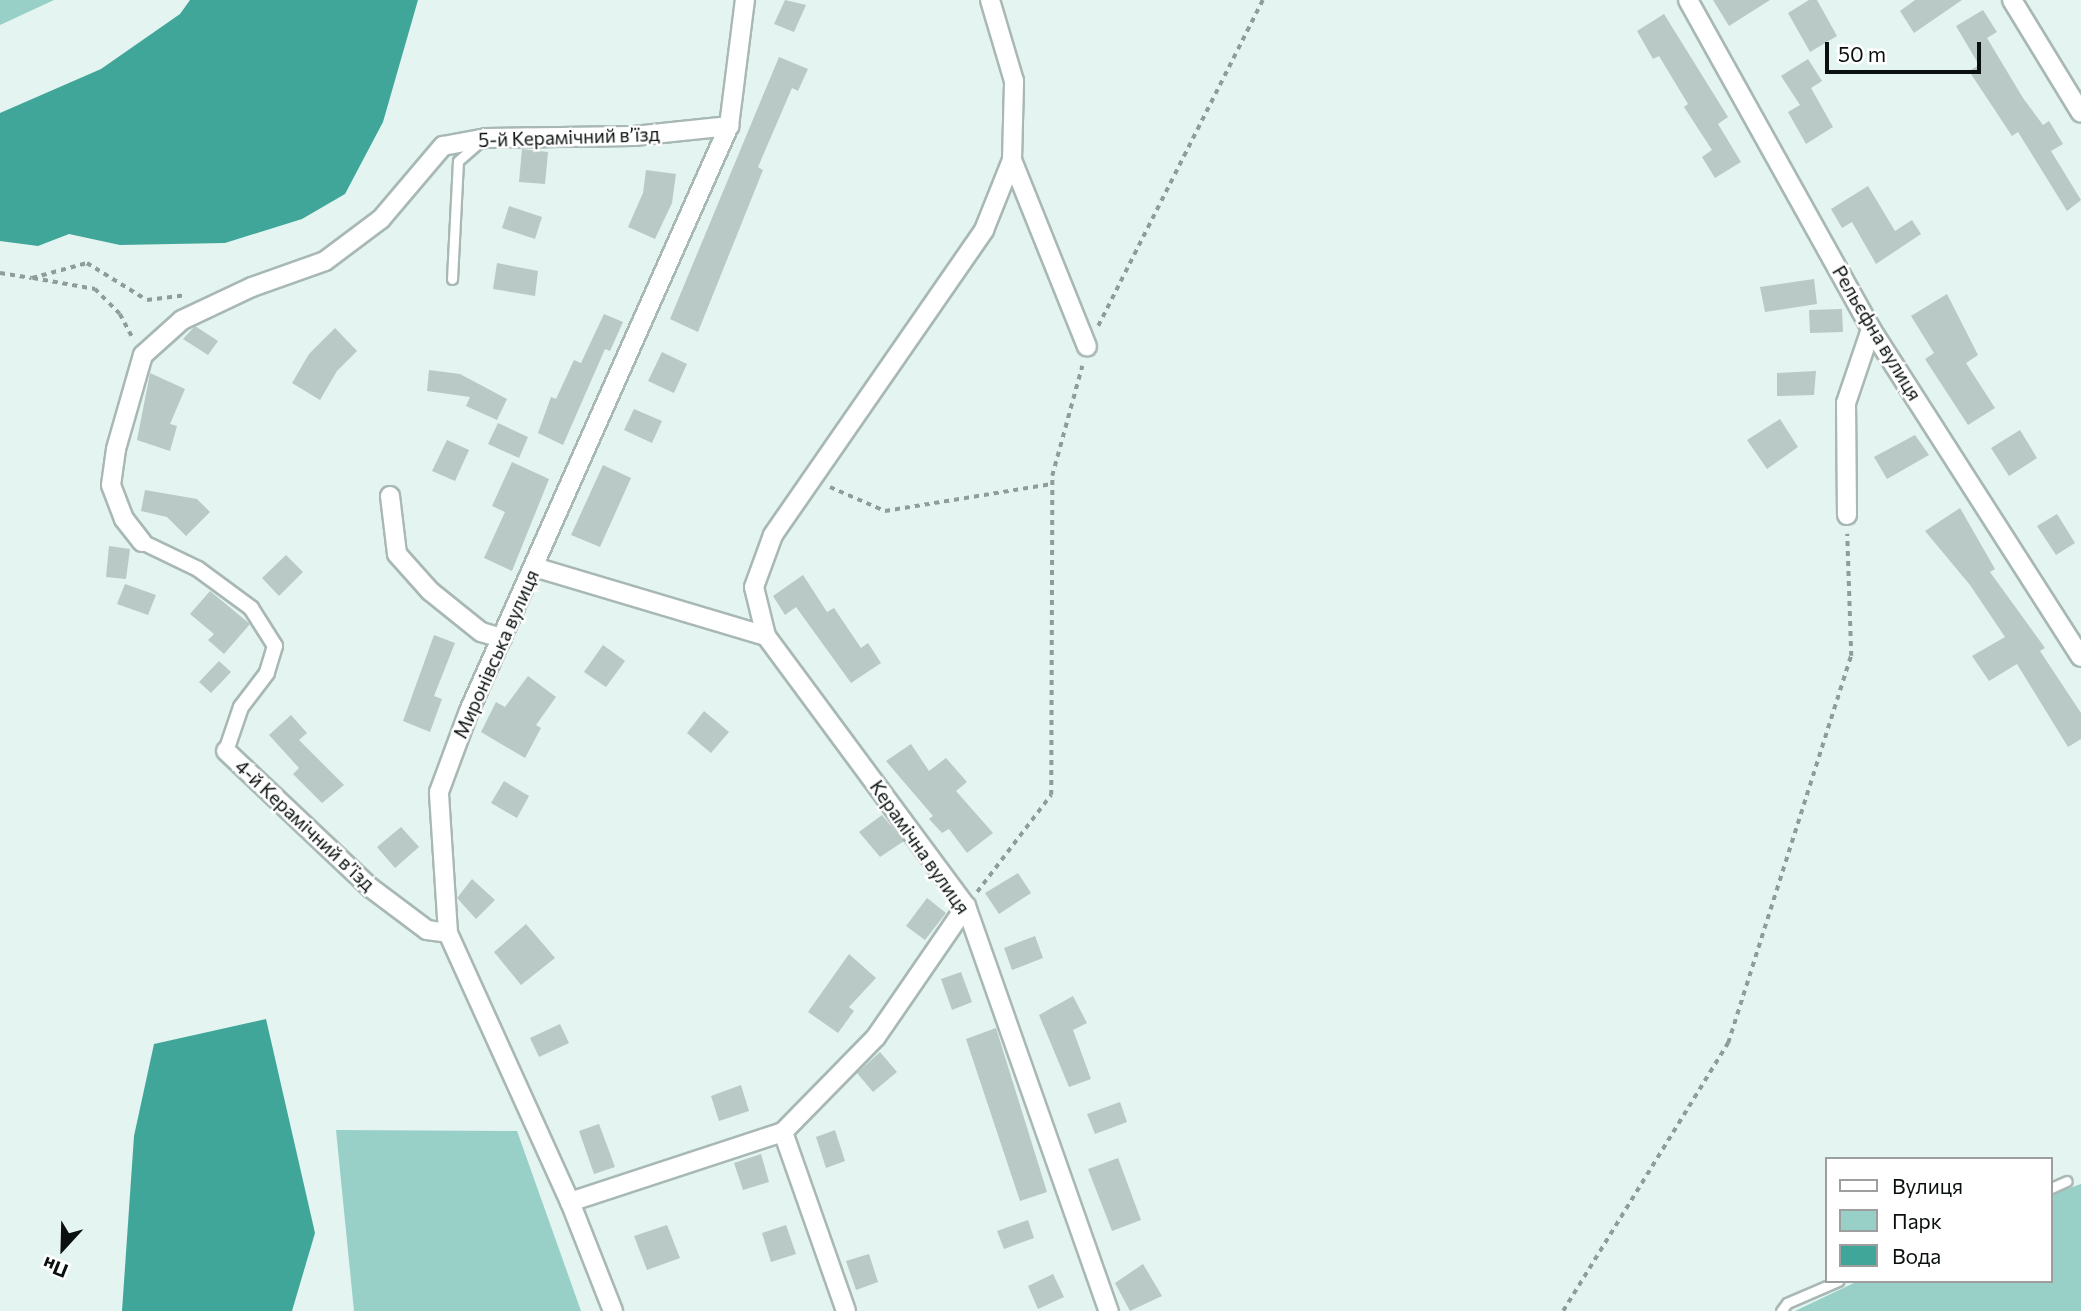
<!DOCTYPE html>
<html>
<head>
<meta charset="utf-8">
<style>
	body { margin:0 }
	#map { position:relative; width:2081px; height:1311px; overflow:hidden; background:#e3f4f1; font-family:Commissioner,sans-serif }
	div>[style] { position:absolute }
	.green>* { inset:0; background:#98cfc6 }
	.water>* { inset:0; background:#40a699 }
	.building>* { inset:0; background:#b9c9c6 }
	.path>* { height:3.5px; margin-top:-1.75px; transform-origin:0; background:repeating-linear-gradient(90deg,#8f9c9a 0 5px,transparent 0 10px) }
	.roads { filter:drop-shadow(2px 0 #a8b8b5) drop-shadow(-2px 0 #a8b8b5) drop-shadow(0 2px #a8b8b5) drop-shadow(0 -2px #a8b8b5) }
	.service>* { height:9px; margin:-4.5px; padding:0 4.5px; transform-origin:4.5px; border-radius:4.5px; background:#fff }
	.pedestrian>* { height:14px; margin:-7px; padding:0 7px; transform-origin:7px; border-radius:7px; background:#fff }
	.minor>* { height:18px; margin:-9px; padding:0 9px; transform-origin:9px; border-radius:9px; background:#fff }
	span { translate:-50% -50%; white-space:nowrap; text-align:center; line-height:1.15; -webkit-text-stroke:5px #fff; paint-order:stroke }
	.street-label { font-size:19px; color:#0a100f }
	.legend { position:absolute; left:1825px; top:1157px; width:228px; height:126px; box-sizing:border-box; background:#fff; border:2px solid #9d9f9f; margin:0; padding:9px 12px; list-style:none; font-size:21px; color:#0a100f }
	.legend li { display:flex; align-items:center; gap:14px; height:35px }
	.legend b { width:35px; border:2px solid #9d9f9f }
	.north { position:absolute; left:28px; top:1213px; width:70px; height:70px; -webkit-text-stroke:5px #fff; paint-order:stroke; rotate:202deg; font-size:19px; font-weight:700; line-height:28px; text-align:center; color:#0a100f }
	.north::after { content:''; display:block; margin:auto; width:24px; height:32px; background:#0a100f; clip-path:polygon(50% 0,100% 100%,50% 72%,0 100%) }
	.scale { position:absolute; left:1825px; top:42px; width:156px; height:32px; box-sizing:border-box; border:4px solid #0a100f; border-top:0; padding-left:9px; font-size:21px; line-height:24px; white-space:nowrap; color:#0a100f; -webkit-text-stroke:5px #fff; paint-order:stroke }
</style>
</head>
<body>
<div id="map">
	<div class="green">
		<div style="clip-path:polygon(0 0,54px 0,0 25px)"></div>
		<div style="clip-path:polygon(336px 1130px,517px 1131px,581px 1311px,354px 1311px)"></div>
		<div style="clip-path:polygon(2081px 1184px,2081px 1311px,1795px 1311px,1858px 1281px,2051px 1281px,2051px 1195px)"></div>
	</div>
	<div class="water">
		<div style="clip-path:polygon(190px 0,418px 0,383px 122px,345px 194px,302px 219px,225px 243px,120px 245px,69px 234px,38px 246px,0 241px,0 113px,101px 69px,180px 14px)"></div>
		<div style="clip-path:polygon(266px 1019px,315px 1233px,292px 1311px,122px 1311px,134px 1136px,154px 1044px)"></div>
	</div>
	<div class="building">
		<div style="clip-path:polygon(785px 0,806px 5px,794px 32px,774px 24px)"></div>
		<div style="clip-path:polygon(1713px 0,1770px 0,1729px 26px)"></div>
		<div style="clip-path:polygon(1809px 0,1817px 0,1837px 36px,1810px 52px,1788px 13px)"></div>
		<div style="clip-path:polygon(1915px 0,1962px 0,1914px 33px,1900px 11px)"></div>
		<div style="clip-path:polygon(1983px 10px,1997px 32px,1987px 38px,2023px 98px,2043px 125px,2049px 121px,2063px 144px,2051px 151px,2081px 200px,2067px 211px,2018px 132px,2012px 136px,1969px 71px,1979px 65px,1956px 26px)"></div>
		<div style="clip-path:polygon(1664px 14px,1728px 117px,1718px 124px,1741px 162px,1715px 178px,1702px 157px,1712px 150px,1684px 107px,1688px 104px,1659px 56px,1653px 59px,1637px 31px)"></div>
		<div style="clip-path:polygon(779px 57px,808px 69px,798px 91px,792px 88px,758px 167px,763px 170px,698px 332px,670px 319px)"></div>
		<div style="clip-path:polygon(1808px 59px,1822px 81px,1811px 88px,1833px 127px,1806px 144px,1788px 112px,1800px 105px,1781px 76px)"></div>
		<div style="clip-path:polygon(522px 149px,548px 152px,545px 184px,519px 182px)"></div>
		<div style="clip-path:polygon(646px 170px,676px 174px,672px 203px,655px 239px,628px 227px,643px 193px)"></div>
		<div style="clip-path:polygon(1868px 186px,1895px 231px,1912px 220px,1921px 234px,1876px 264px,1852px 222px,1842px 228px,1831px 209px)"></div>
		<div style="clip-path:polygon(509px 206px,542px 217px,535px 239px,502px 228px)"></div>
		<div style="clip-path:polygon(497px 263px,538px 271px,535px 296px,493px 289px)"></div>
		<div style="clip-path:polygon(1814px 279px,1817px 304px,1765px 312px,1760px 287px)"></div>
		<div style="clip-path:polygon(1947px 294px,1978px 355px,1966px 363px,1995px 408px,1968px 425px,1925px 359px,1934px 353px,1911px 316px)"></div>
		<div style="clip-path:polygon(1842px 309px,1843px 332px,1810px 333px,1809px 310px)"></div>
		<div style="clip-path:polygon(604px 314px,623px 322px,610px 351px,605px 349px,563px 445px,538px 433px,551px 397px,556px 399px,574px 360px,581px 363px)"></div>
		<div style="clip-path:polygon(195px 326px,218px 341px,208px 355px,183px 339px)"></div>
		<div style="clip-path:polygon(335px 328px,357px 351px,337px 371px,320px 400px,292px 383px,309px 354px)"></div>
		<div style="clip-path:polygon(662px 352px,687px 364px,674px 393px,648px 381px)"></div>
		<div style="clip-path:polygon(429px 370px,460px 374px,507px 399px,497px 420px,466px 406px,470px 397px,427px 391px)"></div>
		<div style="clip-path:polygon(1816px 371px,1814px 395px,1777px 396px,1777px 373px)"></div>
		<div style="clip-path:polygon(150px 373px,185px 389px,170px 424px,177px 426px,170px 451px,137px 440px)"></div>
		<div style="clip-path:polygon(634px 409px,662px 421px,652px 443px,624px 430px)"></div>
		<div style="clip-path:polygon(1780px 419px,1798px 447px,1767px 469px,1747px 440px)"></div>
		<div style="clip-path:polygon(498px 423px,528px 437px,519px 458px,488px 444px)"></div>
		<div style="clip-path:polygon(2020px 430px,2037px 458px,2009px 476px,1991px 448px)"></div>
		<div style="clip-path:polygon(1915px 435px,1929px 455px,1887px 479px,1874px 457px)"></div>
		<div style="clip-path:polygon(447px 440px,469px 450px,455px 481px,432px 471px)"></div>
		<div style="clip-path:polygon(512px 462px,549px 479px,512px 571px,484px 558px,505px 512px,492px 506px)"></div>
		<div style="clip-path:polygon(603px 465px,631px 478px,600px 547px,571px 535px)"></div>
		<div style="clip-path:polygon(145px 490px,197px 499px,210px 512px,186px 536px,167px 517px,141px 511px)"></div>
		<div style="clip-path:polygon(1960px 508px,1995px 569px,1990px 572px,2045px 648px,2040px 651px,2081px 713px,2081px 739px,2068px 747px,2017px 664px,1989px 681px,1972px 656px,2005px 637px,1970px 585px,1925px 531px)"></div>
		<div style="clip-path:polygon(2057px 514px,2075px 543px,2056px 555px,2037px 526px)"></div>
		<div style="clip-path:polygon(109px 546px,130px 549px,126px 579px,106px 577px)"></div>
		<div style="clip-path:polygon(286px 555px,303px 572px,279px 596px,262px 578px)"></div>
		<div style="clip-path:polygon(803px 575px,827px 612px,834px 608px,861px 648px,868px 643px,881px 663px,851px 683px,796px 607px,785px 615px,773px 596px)"></div>
		<div style="clip-path:polygon(125px 584px,156px 595px,148px 615px,117px 604px)"></div>
		<div style="clip-path:polygon(210px 591px,250px 624px,224px 654px,208px 640px,214px 634px,190px 614px)"></div>
		<div style="clip-path:polygon(434px 635px,455px 643px,434px 696px,442px 699px,430px 732px,403px 721px)"></div>
		<div style="clip-path:polygon(603px 645px,625px 661px,606px 687px,584px 672px)"></div>
		<div style="clip-path:polygon(219px 661px,231px 672px,211px 693px,199px 682px)"></div>
		<div style="clip-path:polygon(528px 676px,556px 697px,536px 725px,541px 728px,525px 758px,481px 732px,496px 702px,505px 707px)"></div>
		<div style="clip-path:polygon(704px 711px,729px 732px,711px 753px,687px 733px)"></div>
		<div style="clip-path:polygon(291px 715px,307px 733px,299px 740px,344px 785px,322px 803px,293px 774px,299px 768px,269px 735px)"></div>
		<div style="clip-path:polygon(911px 744px,929px 771px,946px 758px,967px 782px,956px 791px,993px 833px,967px 853px,949px 829px,942px 833px,929px 819px,933px 816px,886px 761px)"></div>
		<div style="clip-path:polygon(504px 781px,529px 796px,517px 818px,491px 803px)"></div>
		<div style="clip-path:polygon(882px 815px,904px 841px,880px 857px,859px 832px)"></div>
		<div style="clip-path:polygon(401px 827px,419px 847px,395px 868px,377px 847px)"></div>
		<div style="clip-path:polygon(1018px 873px,1031px 893px,999px 914px,985px 893px)"></div>
		<div style="clip-path:polygon(472px 879px,495px 900px,476px 919px,457px 898px)"></div>
		<div style="clip-path:polygon(927px 898px,946px 913px,925px 940px,906px 926px)"></div>
		<div style="clip-path:polygon(526px 924px,555px 958px,521px 985px,494px 952px)"></div>
		<div style="clip-path:polygon(1035px 936px,1043px 958px,1012px 970px,1004px 948px)"></div>
		<div style="clip-path:polygon(849px 954px,876px 978px,849px 1007px,854px 1011px,838px 1033px,808px 1012px)"></div>
		<div style="clip-path:polygon(961px 972px,972px 1002px,952px 1010px,941px 979px)"></div>
		<div style="clip-path:polygon(1073px 996px,1087px 1023px,1073px 1030px,1091px 1079px,1069px 1087px,1039px 1015px)"></div>
		<div style="clip-path:polygon(560px 1024px,569px 1043px,539px 1057px,530px 1038px)"></div>
		<div style="clip-path:polygon(996px 1028px,1047px 1192px,1020px 1201px,966px 1039px)"></div>
		<div style="clip-path:polygon(880px 1052px,897px 1072px,873px 1092px,857px 1073px)"></div>
		<div style="clip-path:polygon(741px 1085px,749px 1111px,719px 1121px,711px 1096px)"></div>
		<div style="clip-path:polygon(1120px 1102px,1127px 1122px,1095px 1134px,1087px 1114px)"></div>
		<div style="clip-path:polygon(599px 1124px,615px 1167px,594px 1174px,579px 1131px)"></div>
		<div style="clip-path:polygon(835px 1130px,845px 1161px,826px 1168px,816px 1137px)"></div>
		<div style="clip-path:polygon(761px 1154px,769px 1182px,743px 1190px,734px 1163px)"></div>
		<div style="clip-path:polygon(1118px 1158px,1141px 1220px,1112px 1231px,1088px 1169px)"></div>
		<div style="clip-path:polygon(1028px 1220px,1034px 1238px,1004px 1249px,997px 1231px)"></div>
		<div style="clip-path:polygon(667px 1225px,680px 1258px,647px 1270px,634px 1236px)"></div>
		<div style="clip-path:polygon(786px 1225px,796px 1254px,771px 1262px,762px 1233px)"></div>
		<div style="clip-path:polygon(869px 1254px,878px 1282px,856px 1290px,846px 1261px)"></div>
		<div style="clip-path:polygon(1143px 1264px,1162px 1296px,1130px 1311px,1115px 1283px)"></div>
		<div style="clip-path:polygon(1053px 1274px,1064px 1297px,1038px 1309px,1028px 1286px)"></div>
	</div>
	<div class="path">
		<div style="left:0;top:273px;width:32px;rotate:9deg"></div>
		<div style="left:32px;top:278px;width:57px;rotate:-15.3deg"></div>
		<div style="left:87px;top:263px;width:70px;rotate:31.7deg"></div>
		<div style="left:147px;top:300px;width:40px;rotate:-7.1deg"></div>
		<div style="left:33px;top:278px;width:63px;rotate:10.1deg"></div>
		<div style="left:95px;top:289px;width:35px;rotate:45deg"></div>
		<div style="left:120px;top:314px;width:27px;rotate:62deg"></div>
		<div style="left:1098px;top:326px;width:365px;rotate:-63.2deg"></div>
		<div style="left:830px;top:487px;width:60px;rotate:23.6deg"></div>
		<div style="left:885px;top:511px;width:169px;rotate:-9.2deg"></div>
		<div style="left:977px;top:892px;width:122px;rotate:-52.7deg"></div>
		<div style="left:1051px;top:795px;width:319px;rotate:-89.8deg"></div>
		<div style="left:1052px;top:476px;width:114px;rotate:-74.7deg"></div>
		<div style="left:1563px;top:1311px;width:315px;rotate:-58.4deg"></div>
		<div style="left:1728px;top:1043px;width:406px;rotate:-72.4deg"></div>
		<div style="left:1851px;top:656px;width:122px;rotate:-91.9deg"></div>
	</div>
	<div class="roads">
		<div class="service">
			<div style="left:452px;top:279px;width:118px;rotate:-87.1deg"></div>
			<div style="left:458px;top:161px;width:28px;rotate:-41deg"></div>
			<div style="left:2051px;top:1188px;width:17px;rotate:-24deg"></div>
			<div style="left:1781px;top:1311px;width:10px;rotate:-53deg"></div>
			<div style="left:1787px;top:1303px;width:56px;rotate:-23.3deg"></div>
		</div>
		<div class="pedestrian">
			<div style="left:142px;top:542px;width:62px;rotate:25.7deg"></div>
			<div style="left:198px;top:569px;width:66px;rotate:36.3deg"></div>
			<div style="left:251px;top:608px;width:45px;rotate:57.7deg"></div>
			<div style="left:275px;top:646px;width:28px;rotate:107deg"></div>
			<div style="left:267px;top:673px;width:43px;rotate:127.4deg"></div>
			<div style="left:241px;top:707px;width:46px;rotate:108.8deg"></div>
		</div>
		<div class="minor">
			<div style="left:1688px;top:0;width:376px;rotate:60.9deg"></div>
			<div style="left:1871px;top:329px;width:389px;rotate:57.4deg"></div>
			<div style="left:2012px;top:0;width:132px;rotate:58.6deg"></div>
			<div style="left:1012px;top:160px;width:201px;rotate:68.1deg"></div>
			<div style="left:390px;top:496px;width:58px;rotate:83.1deg"></div>
			<div style="left:397px;top:554px;width:50px;rotate:48.3deg"></div>
			<div style="left:430px;top:591px;width:65px;rotate:38.8deg"></div>
			<div style="left:481px;top:632px;width:22px;rotate:16deg"></div>
			<div style="left:1847px;top:515px;width:112px;rotate:-90.5deg"></div>
			<div style="left:1846px;top:403px;width:78px;rotate:-71.3deg"></div>
			<div style="left:142px;top:542px;width:29px;rotate:-128deg"></div>
			<div style="left:124px;top:519px;width:36px;rotate:-111deg"></div>
			<div style="left:111px;top:485px;width:36px;rotate:-82deg"></div>
			<div style="left:116px;top:449px;width:98px;rotate:-74deg"></div>
			<div style="left:143px;top:355px;width:52px;rotate:-41.9deg"></div>
			<div style="left:182px;top:320px;width:77px;rotate:-25.2deg"></div>
			<div style="left:252px;top:287px;width:77px;rotate:-19.6deg"></div>
			<div style="left:325px;top:261px;width:70px;rotate:-36.9deg"></div>
			<div style="left:381px;top:219px;width:96px;rotate:-49.7deg"></div>
			<div style="left:443px;top:146px;width:44px;rotate:-10.5deg"></div>
			<div style="left:486px;top:138px;width:148px;rotate:-0.8deg"></div>
			<div style="left:634px;top:136px;width:96px;rotate:-6deg"></div>
			<div style="left:534px;top:567px;width:242px;rotate:16.6deg"></div>
			<div style="left:766px;top:636px;width:336px;rotate:53.5deg"></div>
			<div style="left:966px;top:906px;width:430px;rotate:70.6deg"></div>
			<div style="left:766px;top:636px;width:50px;rotate:-103.8deg"></div>
			<div style="left:754px;top:587px;width:55px;rotate:-69.9deg"></div>
			<div style="left:773px;top:535px;width:371px;rotate:-55.3deg"></div>
			<div style="left:984px;top:230px;width:75px;rotate:-68.2deg"></div>
			<div style="left:1012px;top:160px;width:79px;rotate:-88.5deg"></div>
			<div style="left:1014px;top:81px;width:84px;rotate:-106.5deg"></div>
			<div style="left:226px;top:751px;width:199px;rotate:43.4deg"></div>
			<div style="left:371px;top:888px;width:70px;rotate:36.9deg"></div>
			<div style="left:427px;top:930px;width:21px;rotate:8deg"></div>
			<div style="left:570px;top:1202px;width:224px;rotate:-18.2deg"></div>
			<div style="left:613px;top:1311px;width:117px;rotate:-111.5deg"></div>
			<div style="left:570px;top:1202px;width:295px;rotate:-114.4deg"></div>
			<div style="left:448px;top:933px;width:141px;rotate:-93.7deg"></div>
			<div style="left:439px;top:792px;width:86px;rotate:-69.7deg"></div>
			<div style="left:469px;top:711px;width:640px;rotate:-66.04deg"></div>
			<div style="left:729px;top:126px;width:127px;rotate:-82.8deg"></div>
			<div style="left:846px;top:1311px;width:190px;rotate:-109.4deg"></div>
			<div style="left:783px;top:1132px;width:133px;rotate:-45.6deg"></div>
			<div style="left:876px;top:1037px;width:159px;rotate:-55.5deg"></div>
		</div>
	</div>
	<div class="street-label">
		<span style="left:569px;top:137px;rotate:-2deg">5-й Керамічний в’їзд</span>
		<span style="left:1877px;top:333px;rotate:59deg">Рельєфна вулиця</span>
		<span style="left:496px;top:654px;rotate:-66deg">Миронівська вулиця</span>
		<span style="left:305px;top:825px;rotate:43deg">4-й Керамічний в’їзд</span>
		<span style="left:920px;top:847px;rotate:55deg">Керамічна вулиця</span>
	</div>
	<ul class="legend">
	<li><b style="height:9px;background:#fff"></b>Вулиця</li>
	<li><b style="height:19px;background:#98cfc6"></b>Парк</li>
	<li><b style="height:19px;background:#40a699"></b>Вода</li>
	</ul>
	<div class="north">Пн</div>
	<div class="scale">50 m</div>
</div>
</body>
</html>
